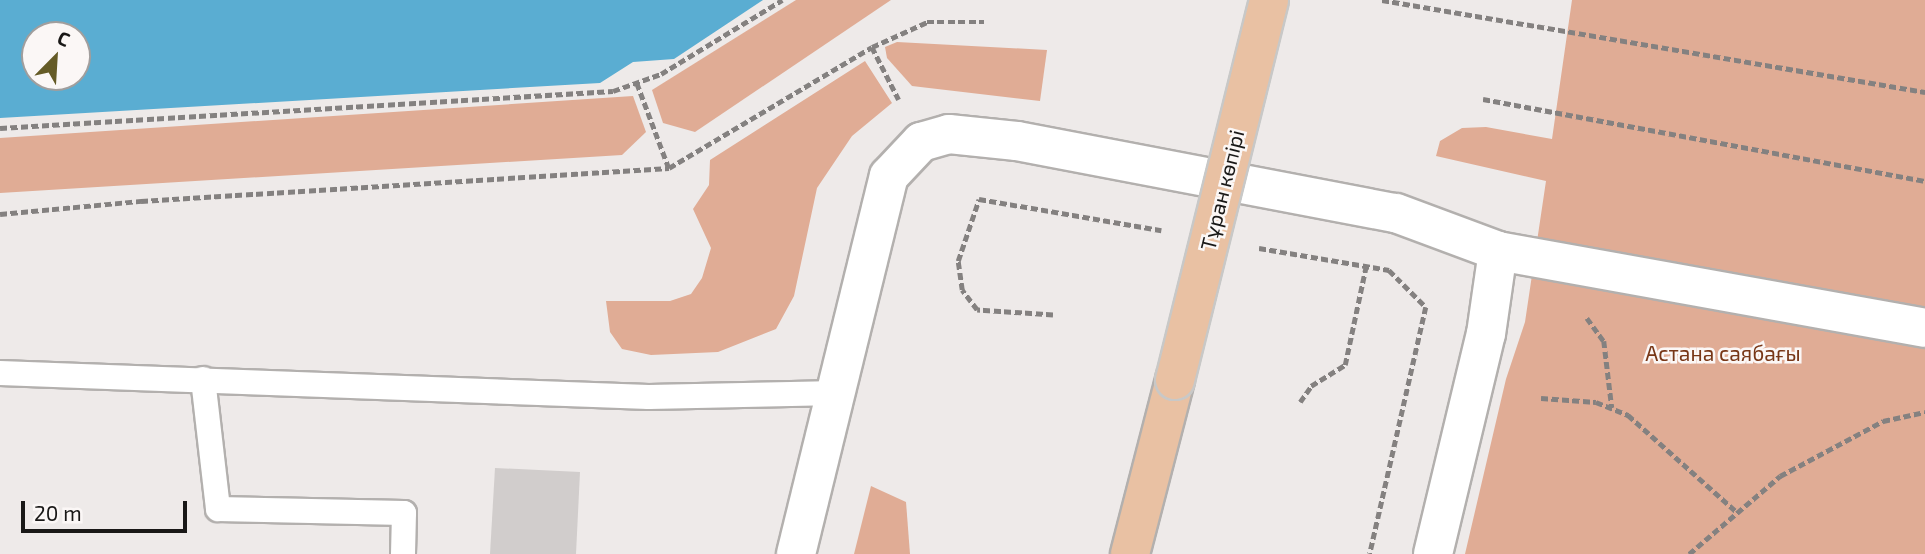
<!DOCTYPE html>
<html>
<head>
<meta charset="utf-8">
<style>
	body { margin:0 }
	#map { position:relative; width:1925px; height:554px; overflow:hidden; background:#eeeae9; font-family:"Exo 2",sans-serif }
	div>[style] { position:absolute }
	.green>* { inset:0; background:#e0ac95 }
	.water>* { inset:0; background:#5aadd2 }
	.building>* { inset:0; background:#d1cdcc }
	.path>* { height:4.5px; margin-top:-2.25px; transform-origin:0; background:repeating-linear-gradient(90deg,#848180 0 7px,transparent 0 10.5px) }
	.roads { filter:drop-shadow(2px 0 #b3b0ae) drop-shadow(-2px 0 #b3b0ae) drop-shadow(0 2px #b3b0ae) drop-shadow(0 -2px #b3b0ae) }
	.lane>* { height:24px; margin:-12px; padding:0 12px; transform-origin:12px; border-radius:12px; background:#fff }
	.street>* { height:38px; margin:-19px; padding:0 19px; transform-origin:19px; border-radius:19px; background:#fff }
	.primary>* { height:38px; margin:-19px; padding:0 19px; transform-origin:19px; border-radius:19px; background:#e9c1a3 }
	.bridges { filter:drop-shadow(2px 0 #c8c8c7) drop-shadow(-2px 0 #c8c8c7) drop-shadow(0 2px #c8c8c7) drop-shadow(0 -2px #c8c8c7) }
	.primary-bridge>* { height:38px; margin:-19px; padding:0 19px; transform-origin:19px; border-radius:19px; background:#e9c1a3 }
	span { translate:-50% -50%; white-space:nowrap; text-align:center; line-height:1.15; -webkit-text-stroke:5px #fbf7f6; paint-order:stroke }
	.street-label { font-size:21px; color:#191817 }
	.park-label { font-size:21px; color:#783717 }
	.north { position:absolute; left:21px; top:21px; width:70px; height:70px; box-sizing:border-box; background:#fbf7f6; border:2px solid #a19e9d; border-radius:50%; rotate:24deg; font-size:19px; font-weight:700; line-height:28px; text-align:center; color:#191817 }
	.north::after { content:''; display:block; margin:auto; width:24px; height:32px; background:#655b27; clip-path:polygon(50% 0,100% 100%,50% 72%,0 100%) }
	.scale { position:absolute; left:21px; top:501px; width:166px; height:32px; box-sizing:border-box; border:4px solid #191817; border-top:0; padding-left:9px; font-size:21px; line-height:24px; white-space:nowrap; color:#191817; -webkit-text-stroke:5px #fbf7f6; paint-order:stroke }
</style>
</head>
<body>
<div id="map">
	<div class="green">
		<div style="clip-path:polygon(796px 0,891px 0,695px 132px,663px 123px,652px 90px)"></div>
		<div style="clip-path:polygon(1572px 0,1925px 0,1925px 554px,1465px 554px,1506px 379px,1525px 322px,1546px 181px,1436px 156px,1440px 141px,1462px 128px,1486px 127px,1552px 139px)"></div>
		<div style="clip-path:polygon(897px 42px,1047px 50px,1040px 101px,912px 86px,887px 58px,885px 47px)"></div>
		<div style="clip-path:polygon(865px 61px,892px 103px,852px 136px,817px 188px,794px 296px,776px 329px,718px 352px,651px 355px,622px 349px,610px 332px,606px 301px,670px 301px,691px 294px,702px 278px,711px 248px,693px 209px,709px 185px,710px 160px)"></div>
		<div style="clip-path:polygon(633px 96px,646px 132px,622px 155px,0 193px,0 138px)"></div>
		<div style="clip-path:polygon(871px 486px,906px 502px,910px 554px,854px 554px)"></div>
	</div>
	<div class="water">
		<div style="clip-path:polygon(evenodd,0 0,763px 0,674px 59px,633px 62px,600px 83px,0 118px,0 0,35px 35px,77px 35px,77px 77px,35px 77px,35px 35px)"></div>
	</div>
	<div class="building">
		<div style="clip-path:polygon(495px 468px,580px 472px,576px 554px,490px 554px)"></div>
	</div>
	<div class="path">
		<div style="left:1382px;top:0;width:551px;rotate:9.62deg"></div>
		<div style="left:872px;top:47px;width:59px;rotate:63deg"></div>
		<div style="left:637px;top:83px;width:91px;rotate:69.4deg"></div>
		<div style="left:1483px;top:99px;width:450px;rotate:10.5deg"></div>
		<div style="left:0;top:128px;width:614px;rotate:-3.45deg"></div>
		<div style="left:613px;top:91px;width:51px;rotate:-19.5deg"></div>
		<div style="left:661px;top:74px;width:142px;rotate:-31.4deg"></div>
		<div style="left:0;top:214px;width:142px;rotate:-5.3deg"></div>
		<div style="left:141px;top:201px;width:529px;rotate:-3.58deg"></div>
		<div style="left:669px;top:168px;width:236px;rotate:-30.8deg"></div>
		<div style="left:872px;top:47px;width:60px;rotate:-24.4deg"></div>
		<div style="left:927px;top:22px;width:57px"></div>
		<div style="left:1259px;top:248px;width:132px;rotate:9.6deg"></div>
		<div style="left:1389px;top:270px;width:52px;rotate:45deg"></div>
		<div style="left:1426px;top:307px;width:253px;rotate:102.8deg"></div>
		<div style="left:1053px;top:315px;width:76px;rotate:-176.2deg"></div>
		<div style="left:977px;top:310px;width:25px;rotate:-127deg"></div>
		<div style="left:962px;top:290px;width:29px;rotate:-98deg"></div>
		<div style="left:958px;top:261px;width:65px;rotate:-71.3deg"></div>
		<div style="left:979px;top:199px;width:185px;rotate:9.7deg"></div>
		<div style="left:1587px;top:318px;width:29px;rotate:54deg"></div>
		<div style="left:1604px;top:341px;width:67px;rotate:83.2deg"></div>
		<div style="left:1541px;top:398px;width:55px;rotate:4.2deg"></div>
		<div style="left:1596px;top:402px;width:35px;rotate:22deg"></div>
		<div style="left:1628px;top:415px;width:146px;rotate:41.7deg"></div>
		<div style="left:1300px;top:402px;width:19px;rotate:-55deg"></div>
		<div style="left:1311px;top:386px;width:40px;rotate:-32deg"></div>
		<div style="left:1345px;top:365px;width:101px;rotate:-78deg"></div>
		<div style="left:1689px;top:554px;width:120px;rotate:-40.6deg"></div>
		<div style="left:1780px;top:476px;width:117px;rotate:-28.1deg"></div>
		<div style="left:1883px;top:421px;width:43px;rotate:-12.1deg"></div>
	</div>
	<div class="roads">
		<div class="lane">
			<div style="left:0;top:373px;width:649px;rotate:2.12deg"></div>
			<div style="left:649px;top:397px;width:189px;rotate:-1.2deg"></div>
			<div style="left:203px;top:379px;width:131px;rotate:83.4deg"></div>
			<div style="left:218px;top:509px;width:186px;rotate:1.2deg"></div>
			<div style="left:404px;top:513px;width:41px;rotate:91.4deg"></div>
		</div>
		<div class="street">
			<div style="left:796px;top:554px;width:389px;rotate:-76.2deg"></div>
			<div style="left:889px;top:176px;width:47px;rotate:-46.7deg"></div>
			<div style="left:921px;top:142px;width:29px;rotate:-16deg"></div>
			<div style="left:949px;top:134px;width:68px;rotate:5.9deg"></div>
			<div style="left:1017px;top:141px;width:386px;rotate:10.8deg"></div>
			<div style="left:1396px;top:213px;width:109px;rotate:20.4deg"></div>
			<div style="left:1498px;top:251px;width:434px;rotate:10.2deg"></div>
			<div style="left:1433px;top:554px;width:226px;rotate:-76.5deg"></div>
			<div style="left:1486px;top:334px;width:84px;rotate:-81.8deg"></div>
		</div>
		<div class="primary">
			<div style="left:1130px;top:554px;width:180px;rotate:-75.5deg"></div>
		</div>
	</div>
	<div class="bridges">
		<div class="primary-bridge">
			<div style="left:1175px;top:380px;width:391px;rotate:-76.1deg"></div>
		</div>
	</div>
	<div class="street-label">
		<span style="left:1222px;top:190px;rotate:-76deg">Тұран көпірі</span>
	</div>
	<div class="park-label">
		<span style="left:1723px;top:353px">Астана саябағы</span>
	</div>
	<div class="north">С</div>
	<div class="scale">20 m</div>
</div>
</body>
</html>
